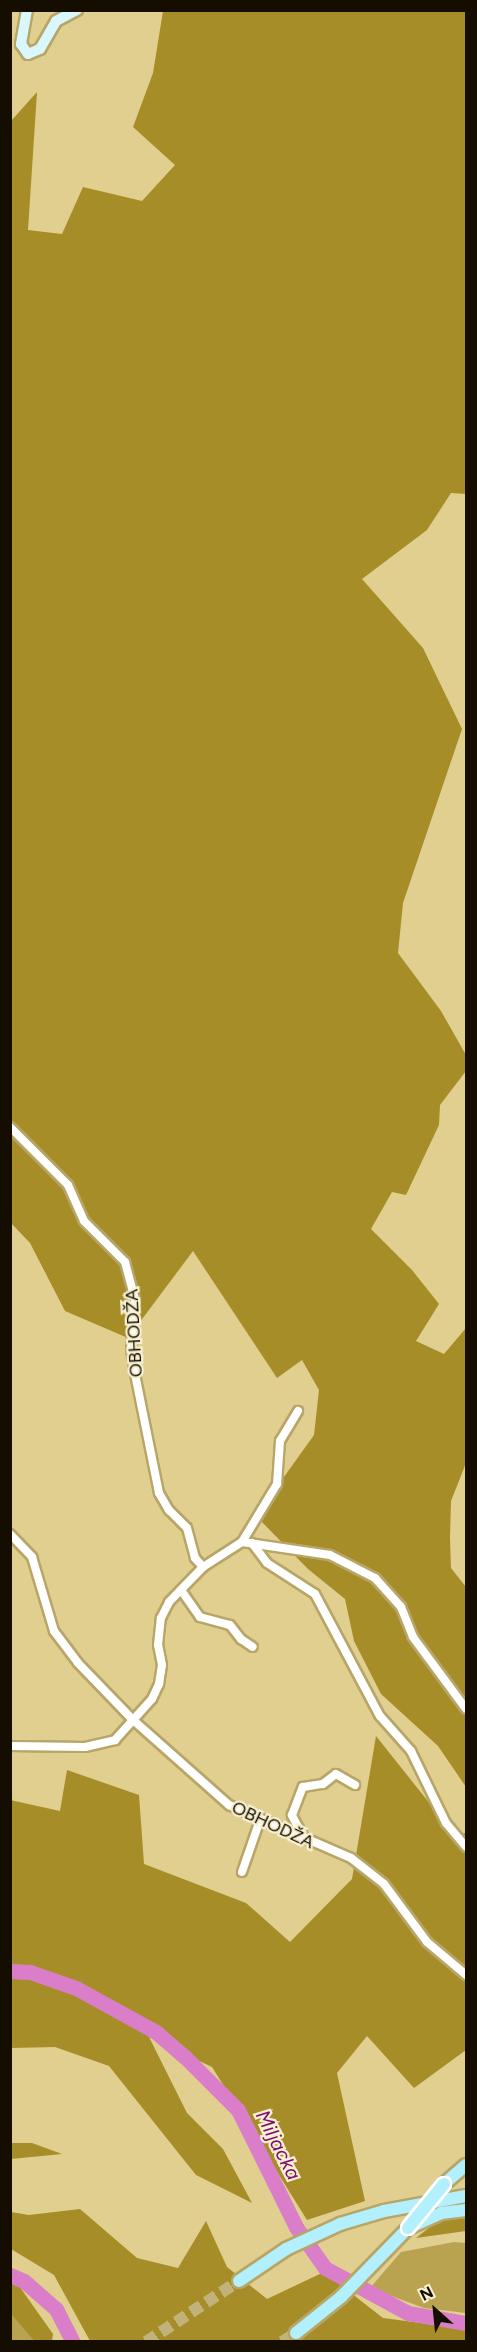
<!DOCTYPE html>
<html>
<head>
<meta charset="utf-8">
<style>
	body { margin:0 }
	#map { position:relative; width:477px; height:2352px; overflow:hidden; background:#e0cf8f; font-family:Figtree,sans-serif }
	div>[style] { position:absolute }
	.green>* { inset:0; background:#b9a350 }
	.forest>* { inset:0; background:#a68d28 }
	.river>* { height:15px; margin:-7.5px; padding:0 7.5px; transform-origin:7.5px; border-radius:7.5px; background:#db7eca }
	.primary-tunnel>* { height:12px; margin-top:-6px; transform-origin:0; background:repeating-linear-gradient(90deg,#c1b27a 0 12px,transparent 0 18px) }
	.roads { filter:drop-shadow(2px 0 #b7a668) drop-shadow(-2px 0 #b7a668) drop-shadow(0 2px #b7a668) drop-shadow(0 -2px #b7a668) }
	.minor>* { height:8px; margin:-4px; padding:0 4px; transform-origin:4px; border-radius:4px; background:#fff }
	.secondary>* { height:10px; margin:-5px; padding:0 5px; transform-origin:5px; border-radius:5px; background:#d9f8fe }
	.primary>* { height:12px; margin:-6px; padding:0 6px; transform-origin:6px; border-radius:6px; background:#b2f0fe }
	.bridges { filter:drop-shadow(2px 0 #fff) drop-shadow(-2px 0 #fff) drop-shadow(0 2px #fff) drop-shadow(0 -2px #fff) }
	.primary-bridge>* { height:12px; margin:-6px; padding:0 6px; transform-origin:6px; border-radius:6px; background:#b2f0fe }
	span { translate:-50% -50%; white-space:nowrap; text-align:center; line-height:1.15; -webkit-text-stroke:4.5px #f8f0d1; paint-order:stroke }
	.street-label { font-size:18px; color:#140d00 }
	.water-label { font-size:20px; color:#7f0972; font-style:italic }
	.frame { position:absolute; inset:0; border:12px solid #140d00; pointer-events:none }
	.north { position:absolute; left:405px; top:2280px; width:60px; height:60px; -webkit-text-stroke:4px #f8f0d1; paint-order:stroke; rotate:333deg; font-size:16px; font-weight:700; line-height:24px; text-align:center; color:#140d00 }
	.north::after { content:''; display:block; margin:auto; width:21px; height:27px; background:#140d00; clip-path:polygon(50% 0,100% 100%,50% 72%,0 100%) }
</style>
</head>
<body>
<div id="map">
	<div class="green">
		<div style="clip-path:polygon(454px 2242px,466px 2243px,466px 2313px,424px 2308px,370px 2288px,401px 2252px)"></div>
		<div style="clip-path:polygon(10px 2314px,14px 2317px,34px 2341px,11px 2341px)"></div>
	</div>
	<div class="forest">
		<div style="clip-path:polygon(163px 11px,466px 11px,466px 494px,451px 493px,427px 530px,362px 579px,423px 648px,462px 729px,403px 903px,398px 953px,441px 1011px,466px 1055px,466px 1071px,440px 1105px,439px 1125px,406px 1195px,392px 1192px,371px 1229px,412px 1270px,439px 1304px,416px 1341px,444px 1354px,466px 1328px,466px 1463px,451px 1501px,450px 1538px,451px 1568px,466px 1587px,466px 1787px,438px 1746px,381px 1694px,354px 1641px,345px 1599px,308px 1569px,256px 1516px,314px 1435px,319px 1390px,302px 1360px,277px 1378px,193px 1251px,128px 1338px,65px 1311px,30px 1243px,11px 1223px,11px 121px,37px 92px,28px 230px,62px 234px,83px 187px,142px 201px,175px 165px,133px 127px,153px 73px)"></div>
		<div style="clip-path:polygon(376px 1736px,454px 1834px,466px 1833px,466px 2050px,414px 2088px,367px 2036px,337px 2073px,365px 2201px,307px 2220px,212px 2067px,149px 2037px,187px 2113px,223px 2149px,252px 2203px,196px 2175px,109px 2066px,55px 2047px,11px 2048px,10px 1800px,60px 1811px,67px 1770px,139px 1795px,144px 1864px,246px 1903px,290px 1942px,352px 1879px)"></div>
		<div style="clip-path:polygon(11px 2143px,32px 2143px,62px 2154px,11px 2159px)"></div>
		<div style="clip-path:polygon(80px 2209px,137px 2258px,178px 2268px,206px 2221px,227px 2267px,267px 2299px,324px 2272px,383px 2318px,466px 2329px,466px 2341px,90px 2341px,54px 2275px,11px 2249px,11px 2212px,29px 2215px)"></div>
		<div style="clip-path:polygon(466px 2217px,466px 2231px,416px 2238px,439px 2220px)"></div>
		<div style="clip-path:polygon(11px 2280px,17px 2283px,53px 2334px,52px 2341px,34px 2341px,11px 2314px)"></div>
	</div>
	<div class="river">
		<div style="left:10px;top:1971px;width:20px;rotate:3deg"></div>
		<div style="left:30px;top:1972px;width:49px;rotate:19.2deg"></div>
		<div style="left:76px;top:1988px;width:91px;rotate:28.8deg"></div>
		<div style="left:156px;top:2032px;width:37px;rotate:41deg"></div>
		<div style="left:184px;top:2056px;width:76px;rotate:45deg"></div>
		<div style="left:238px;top:2110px;width:131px;rotate:63.6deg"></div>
		<div style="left:296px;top:2227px;width:50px;rotate:54.7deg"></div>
		<div style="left:325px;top:2268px;width:94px;rotate:28.5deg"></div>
		<div style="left:408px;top:2313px;width:59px;rotate:9.8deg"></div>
		<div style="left:10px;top:2275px;width:15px;rotate:23deg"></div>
		<div style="left:24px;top:2281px;width:43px;rotate:41.2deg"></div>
		<div style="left:56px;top:2309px;width:37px;rotate:63deg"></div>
	</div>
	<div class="primary-tunnel">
		<div style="left:146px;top:2342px;width:111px;rotate:-33.3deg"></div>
		<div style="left:282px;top:2342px;width:17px;rotate:-33deg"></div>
	</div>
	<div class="roads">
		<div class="minor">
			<div style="left:10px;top:1127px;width:82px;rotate:45deg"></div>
			<div style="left:68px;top:1185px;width:39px;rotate:66deg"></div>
			<div style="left:84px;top:1221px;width:58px;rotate:45deg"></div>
			<div style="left:125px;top:1262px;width:39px;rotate:75deg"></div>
			<div style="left:135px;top:1300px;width:49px;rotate:94.7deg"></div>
			<div style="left:131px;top:1349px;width:20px;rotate:81deg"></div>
			<div style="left:134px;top:1369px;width:126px;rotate:78.6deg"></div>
			<div style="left:159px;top:1493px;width:20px;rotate:60deg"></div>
			<div style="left:169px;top:1510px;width:25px;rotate:45deg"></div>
			<div style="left:187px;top:1528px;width:31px;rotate:75deg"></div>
			<div style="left:195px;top:1558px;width:12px;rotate:48deg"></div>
			<div style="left:10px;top:1534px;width:32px;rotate:46deg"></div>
			<div style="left:32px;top:1557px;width:77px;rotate:73.4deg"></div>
			<div style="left:54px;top:1631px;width:40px;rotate:53deg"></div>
			<div style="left:78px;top:1663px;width:78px;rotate:46deg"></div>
			<div style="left:132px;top:1719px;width:130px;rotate:41.6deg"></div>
			<div style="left:229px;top:1805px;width:133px;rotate:23.5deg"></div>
			<div style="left:351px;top:1858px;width:42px;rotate:38.2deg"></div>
			<div style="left:384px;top:1884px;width:72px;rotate:53.4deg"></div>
			<div style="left:427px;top:1942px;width:51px;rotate:40.2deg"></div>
			<div style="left:242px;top:1542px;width:68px;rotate:-58.9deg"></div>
			<div style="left:277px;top:1484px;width:43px;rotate:-86deg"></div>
			<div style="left:280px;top:1441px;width:35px;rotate:-59deg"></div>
			<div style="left:252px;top:1543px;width:25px;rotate:53deg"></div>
			<div style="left:267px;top:1563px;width:57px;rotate:32.9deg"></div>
			<div style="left:315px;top:1594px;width:138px;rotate:62deg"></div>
			<div style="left:380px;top:1716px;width:47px;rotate:48.5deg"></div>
			<div style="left:411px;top:1751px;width:80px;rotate:64.1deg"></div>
			<div style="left:446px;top:1823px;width:31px;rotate:50deg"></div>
			<div style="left:181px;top:1590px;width:33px;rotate:55deg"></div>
			<div style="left:200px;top:1617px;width:31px;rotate:15deg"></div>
			<div style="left:230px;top:1625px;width:18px;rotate:52deg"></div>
			<div style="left:241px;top:1639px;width:14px;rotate:34deg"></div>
			<div style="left:10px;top:1746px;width:75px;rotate:0.8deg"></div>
			<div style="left:85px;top:1747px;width:31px;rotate:-13deg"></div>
			<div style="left:115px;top:1740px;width:55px;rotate:-47.9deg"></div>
			<div style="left:152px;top:1699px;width:17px;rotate:-65deg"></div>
			<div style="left:159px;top:1684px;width:19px;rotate:-81deg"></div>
			<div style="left:162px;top:1665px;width:20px;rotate:-101deg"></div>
			<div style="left:158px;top:1645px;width:27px;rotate:-84deg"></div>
			<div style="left:161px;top:1618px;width:18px;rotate:-63deg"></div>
			<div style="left:169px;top:1602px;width:49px;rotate:-45.8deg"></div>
			<div style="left:203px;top:1567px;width:46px;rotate:-32.7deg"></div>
			<div style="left:242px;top:1542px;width:89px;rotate:8.4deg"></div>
			<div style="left:330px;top:1555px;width:51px;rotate:27.1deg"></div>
			<div style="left:375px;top:1578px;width:39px;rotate:48deg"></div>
			<div style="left:401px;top:1607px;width:32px;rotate:68deg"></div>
			<div style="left:413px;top:1637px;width:89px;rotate:53.6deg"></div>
			<div style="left:304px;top:1838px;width:26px;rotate:-118deg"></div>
			<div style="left:292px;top:1815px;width:30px;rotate:-69deg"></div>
			<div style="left:303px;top:1787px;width:20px;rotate:-9deg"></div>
			<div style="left:323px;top:1784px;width:16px;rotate:-38deg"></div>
			<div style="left:336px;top:1774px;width:22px;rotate:30deg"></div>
			<div style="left:242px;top:1872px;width:55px;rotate:-70.9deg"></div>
		</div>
		<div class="secondary">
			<div style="left:27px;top:10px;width:35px;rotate:100deg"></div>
			<div style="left:21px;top:44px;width:12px;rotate:55deg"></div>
			<div style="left:28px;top:54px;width:13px;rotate:-23deg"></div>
			<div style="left:40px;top:49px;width:32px;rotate:-60deg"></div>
			<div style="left:56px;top:21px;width:24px;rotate:-28deg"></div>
		</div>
		<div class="primary">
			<div style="left:444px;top:2184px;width:29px;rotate:-41deg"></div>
			<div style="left:239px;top:2281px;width:57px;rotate:-34.2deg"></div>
			<div style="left:286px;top:2249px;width:60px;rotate:-24.8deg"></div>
			<div style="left:340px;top:2224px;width:46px;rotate:-16.5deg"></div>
			<div style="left:384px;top:2211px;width:83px;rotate:-10.4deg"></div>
			<div style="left:296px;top:2333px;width:58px;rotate:-38.7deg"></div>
			<div style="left:341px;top:2297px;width:96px;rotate:-45.8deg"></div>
			<div style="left:408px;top:2228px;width:36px;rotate:-24deg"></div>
			<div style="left:441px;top:2213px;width:25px;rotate:-7deg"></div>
		</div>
	</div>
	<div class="bridges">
		<div class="primary-bridge">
			<div style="left:408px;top:2228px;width:57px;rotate:-50.7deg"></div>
		</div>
	</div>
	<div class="street-label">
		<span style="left:134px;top:1333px;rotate:-93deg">OBHODŽA</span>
		<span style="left:273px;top:1825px;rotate:25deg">OBHODŽA</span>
	</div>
	<div class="water-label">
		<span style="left:278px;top:2145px;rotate:63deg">Miljacka</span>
	</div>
	<div class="frame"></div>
	<div class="north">N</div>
</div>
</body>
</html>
